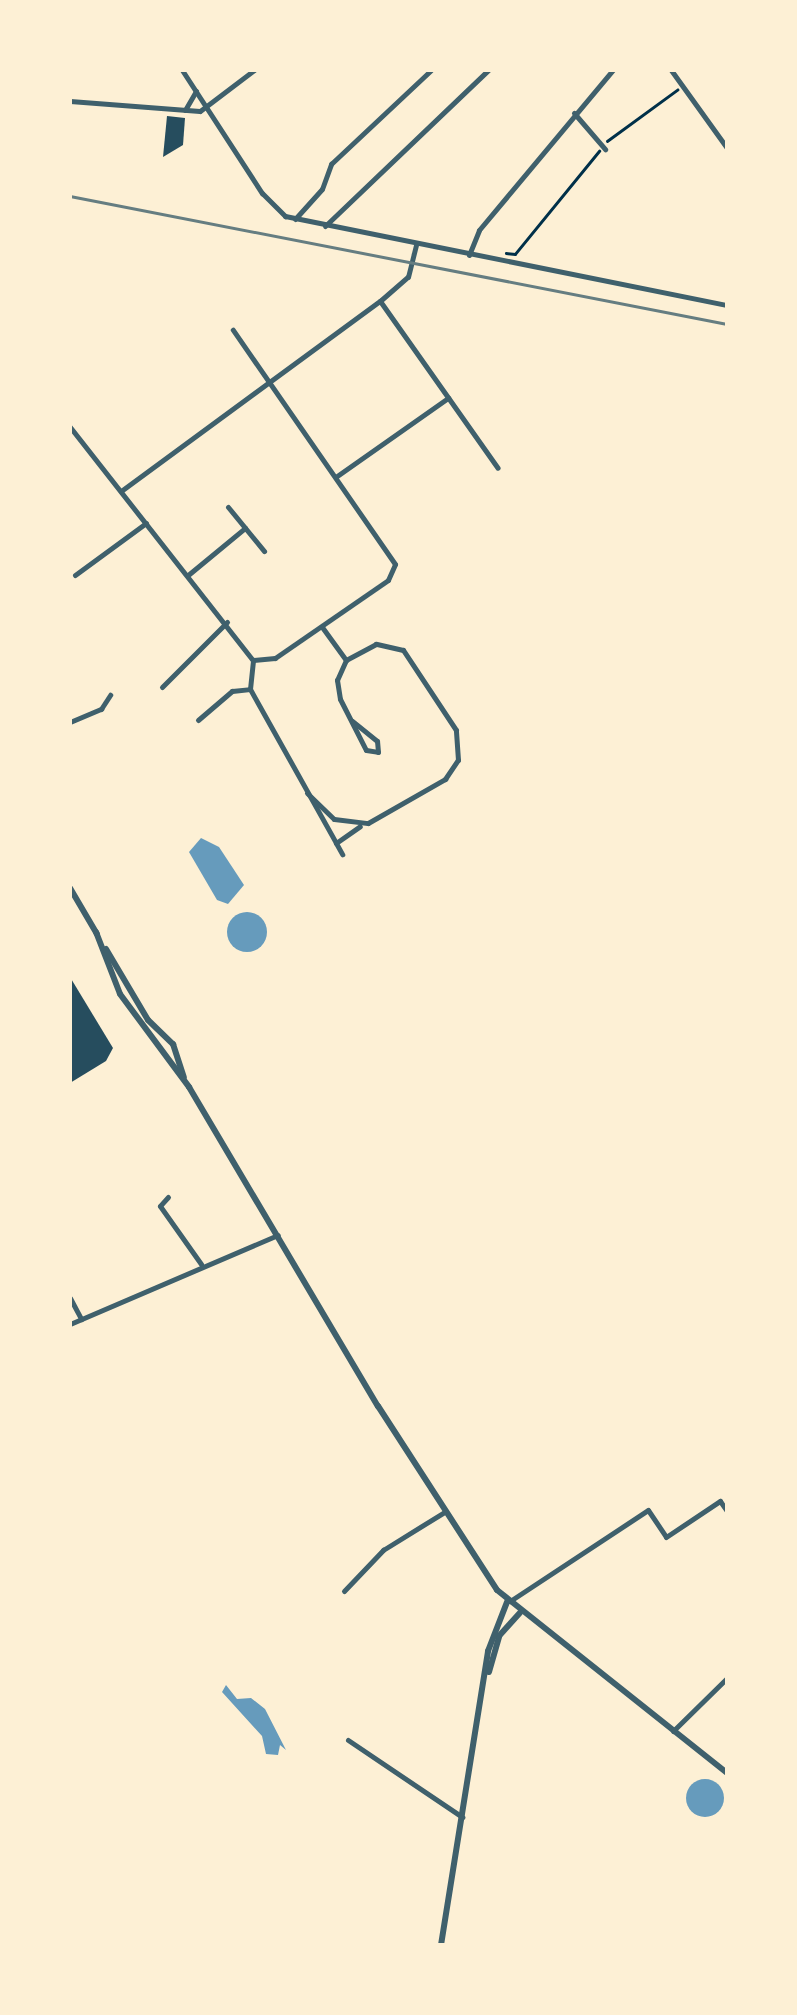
<!DOCTYPE html>
<html>
<head>
<meta charset="utf-8">
<style>
	body { margin:0 }
	#map { position:relative; width:797px; height:2015px; overflow:hidden; background:#fdf0d5; font-family:Georgia,serif }
	div>[style] { position:absolute }
	.water>* { inset:0; background:#669bbc }
	.round { border-radius:50% }
	.building>* { inset:0; background:#264d5e }
	.path>* { height:2.5px; margin:-1.25px; padding:0 1.25px; transform-origin:1.25px; border-radius:1.25px; background:#003049 }
	.minor>* { height:5px; margin:-2.5px; padding:0 2.5px; transform-origin:2.5px; border-radius:2.5px; background:#3f606c }
	.tertiary>* { height:6px; margin:-3px; padding:0 3px; transform-origin:3px; border-radius:3px; background:#3f606c }
	.rail>* { height:2.5px; margin:-1.25px; padding:0 1.25px; transform-origin:1.25px; border-radius:1.25px; background:#657d81 }
	span { translate:-50% -50%; white-space:nowrap; text-align:center; line-height:1.15; -webkit-text-stroke:8px #fdf0d5; paint-order:stroke }
	.frame { position:absolute; inset:0; border:72px solid #fdf0d5; pointer-events:none }
</style>
</head>
<body>
<div id="map">
	<div class="water">
		<div style="clip-path:polygon(201px 838px,219px 847px,244px 885px,228px 904px,217px 900px,189px 852px)"></div>
		<div class="round" style="left:227px;top:912px;width:40px;height:40px"></div>
		<div style="clip-path:polygon(226px 1685px,237px 1699px,251px 1698px,265px 1709px,286px 1750px,280px 1745px,278px 1755px,266px 1754px,262px 1736px,222px 1692px)"></div>
		<div class="round" style="left:686px;top:1779px;width:38px;height:38px"></div>
	</div>
	<div class="building">
		<div style="clip-path:polygon(167px 116px,185px 118px,183px 145px,163px 157px)"></div>
		<div style="clip-path:polygon(70px 977px,113px 1048px,106px 1061px,70px 1083px)"></div>
	</div>
	<div class="path">
		<div style="left:607px;top:141px;width:87px;rotate:-36.1deg"></div>
		<div style="left:506px;top:253px;width:9px;rotate:6deg"></div>
		<div style="left:515px;top:254px;width:133px;rotate:-50.8deg"></div>
	</div>
	<div class="minor">
		<div style="left:182px;top:70px;width:147px;rotate:57deg"></div>
		<div style="left:262px;top:193px;width:33px;rotate:45deg"></div>
		<div style="left:285px;top:216px;width:451px;rotate:11.4deg"></div>
		<div style="left:671px;top:70px;width:96px;rotate:54.3deg"></div>
		<div style="left:70px;top:101px;width:130px;rotate:4.4deg"></div>
		<div style="left:200px;top:111px;width:68px;rotate:-37.2deg"></div>
		<div style="left:185px;top:110px;width:22px;rotate:-60deg"></div>
		<div style="left:574px;top:113px;width:48px;rotate:49.3deg"></div>
		<div style="left:295px;top:219px;width:40px;rotate:-48deg"></div>
		<div style="left:322px;top:189px;width:27px;rotate:-70deg"></div>
		<div style="left:331px;top:164px;width:137px;rotate:-43.2deg"></div>
		<div style="left:325px;top:226px;width:226px;rotate:-43.7deg"></div>
		<div style="left:469px;top:255px;width:27px;rotate:-68deg"></div>
		<div style="left:479px;top:230px;width:209px;rotate:-50.1deg"></div>
		<div style="left:380px;top:301px;width:204px;rotate:54.8deg"></div>
		<div style="left:70px;top:427px;width:296px;rotate:51.9deg"></div>
		<div style="left:253px;top:660px;width:22px;rotate:-5deg"></div>
		<div style="left:275px;top:658px;width:137px;rotate:-34.6deg"></div>
		<div style="left:388px;top:580px;width:17px;rotate:-66deg"></div>
		<div style="left:395px;top:564px;width:285px;rotate:-124.7deg"></div>
		<div style="left:337px;top:476px;width:136px;rotate:-35.1deg"></div>
		<div style="left:121px;top:491px;width:321px;rotate:-36.3deg"></div>
		<div style="left:380px;top:301px;width:37px;rotate:-41deg"></div>
		<div style="left:408px;top:277px;width:33px;rotate:-76deg"></div>
		<div style="left:228px;top:507px;width:57px;rotate:50.7deg"></div>
		<div style="left:75px;top:575px;width:88px;rotate:-36.2deg"></div>
		<div style="left:188px;top:575px;width:74px;rotate:-39.5deg"></div>
		<div style="left:322px;top:627px;width:41px;rotate:54deg"></div>
		<div style="left:346px;top:660px;width:22px;rotate:114deg"></div>
		<div style="left:337px;top:680px;width:19px;rotate:81deg"></div>
		<div style="left:340px;top:699px;width:57px;rotate:63deg"></div>
		<div style="left:366px;top:750px;width:12px;rotate:9deg"></div>
		<div style="left:378px;top:752px;width:11px;rotate:-95deg"></div>
		<div style="left:377px;top:741px;width:32px;rotate:-141deg"></div>
		<div style="left:162px;top:687px;width:92px;rotate:-45deg"></div>
		<div style="left:250px;top:689px;width:176px;rotate:60.8deg"></div>
		<div style="left:336px;top:843px;width:29px;rotate:-35deg"></div>
		<div style="left:198px;top:720px;width:45px;rotate:-40.5deg"></div>
		<div style="left:232px;top:691px;width:18px;rotate:-6deg"></div>
		<div style="left:250px;top:689px;width:29px;rotate:-84deg"></div>
		<div style="left:70px;top:722px;width:34px;rotate:-23deg"></div>
		<div style="left:101px;top:709px;width:17px;rotate:-57deg"></div>
		<div style="left:307px;top:793px;width:37px;rotate:44deg"></div>
		<div style="left:334px;top:819px;width:34px;rotate:7deg"></div>
		<div style="left:368px;top:823px;width:89px;rotate:-29.7deg"></div>
		<div style="left:445px;top:779px;width:23px;rotate:-56deg"></div>
		<div style="left:458px;top:760px;width:30px;rotate:-94deg"></div>
		<div style="left:456px;top:730px;width:96px;rotate:-123.5deg"></div>
		<div style="left:403px;top:650px;width:28px;rotate:-167deg"></div>
		<div style="left:376px;top:644px;width:34px;rotate:152deg"></div>
		<div style="left:336px;top:843px;width:13px;rotate:61deg"></div>
		<div style="left:168px;top:1197px;width:12px;rotate:132deg"></div>
		<div style="left:160px;top:1206px;width:71px;rotate:54.7deg"></div>
		<div style="left:70px;top:1298px;width:24px;rotate:62deg"></div>
		<div style="left:70px;top:1324px;width:226px;rotate:-23.2deg"></div>
		<div style="left:344px;top:1591px;width:57px;rotate:-46.4deg"></div>
		<div style="left:383px;top:1550px;width:74px;rotate:-31.8deg"></div>
		<div style="left:510px;top:1601px;width:165px;rotate:-33.4deg"></div>
		<div style="left:648px;top:1510px;width:32px;rotate:56deg"></div>
		<div style="left:666px;top:1537px;width:65px;rotate:-33.7deg"></div>
		<div style="left:720px;top:1501px;width:12px;rotate:55deg"></div>
		<div style="left:673px;top:1731px;width:76px;rotate:-44.5deg"></div>
		<div style="left:348px;top:1740px;width:138px;rotate:34deg"></div>
	</div>
	<div class="tertiary">
		<div style="left:70px;top:888px;width:53px;rotate:59.6deg"></div>
		<div style="left:96px;top:932px;width:66px;rotate:68.8deg"></div>
		<div style="left:120px;top:994px;width:116px;rotate:53.4deg"></div>
		<div style="left:189px;top:1087px;width:371px;rotate:59.4deg"></div>
		<div style="left:378px;top:1406px;width:219px;rotate:57.1deg"></div>
		<div style="left:497px;top:1590px;width:294px;rotate:38.5deg"></div>
		<div style="left:106px;top:949px;width:82px;rotate:59.4deg"></div>
		<div style="left:148px;top:1020px;width:35px;rotate:44deg"></div>
		<div style="left:173px;top:1044px;width:35px;rotate:72deg"></div>
		<div style="left:489px;top:1672px;width:37px;rotate:-74deg"></div>
		<div style="left:499px;top:1636px;width:31px;rotate:-48deg"></div>
		<div style="left:441px;top:1945px;width:298px;rotate:-80.9deg"></div>
		<div style="left:488px;top:1651px;width:53px;rotate:-68.8deg"></div>
	</div>
	<div class="rail">
		<div style="left:70px;top:196px;width:669px;rotate:11.02deg"></div>
	</div>
	<div class="frame"></div>
</div>
</body>
</html>
